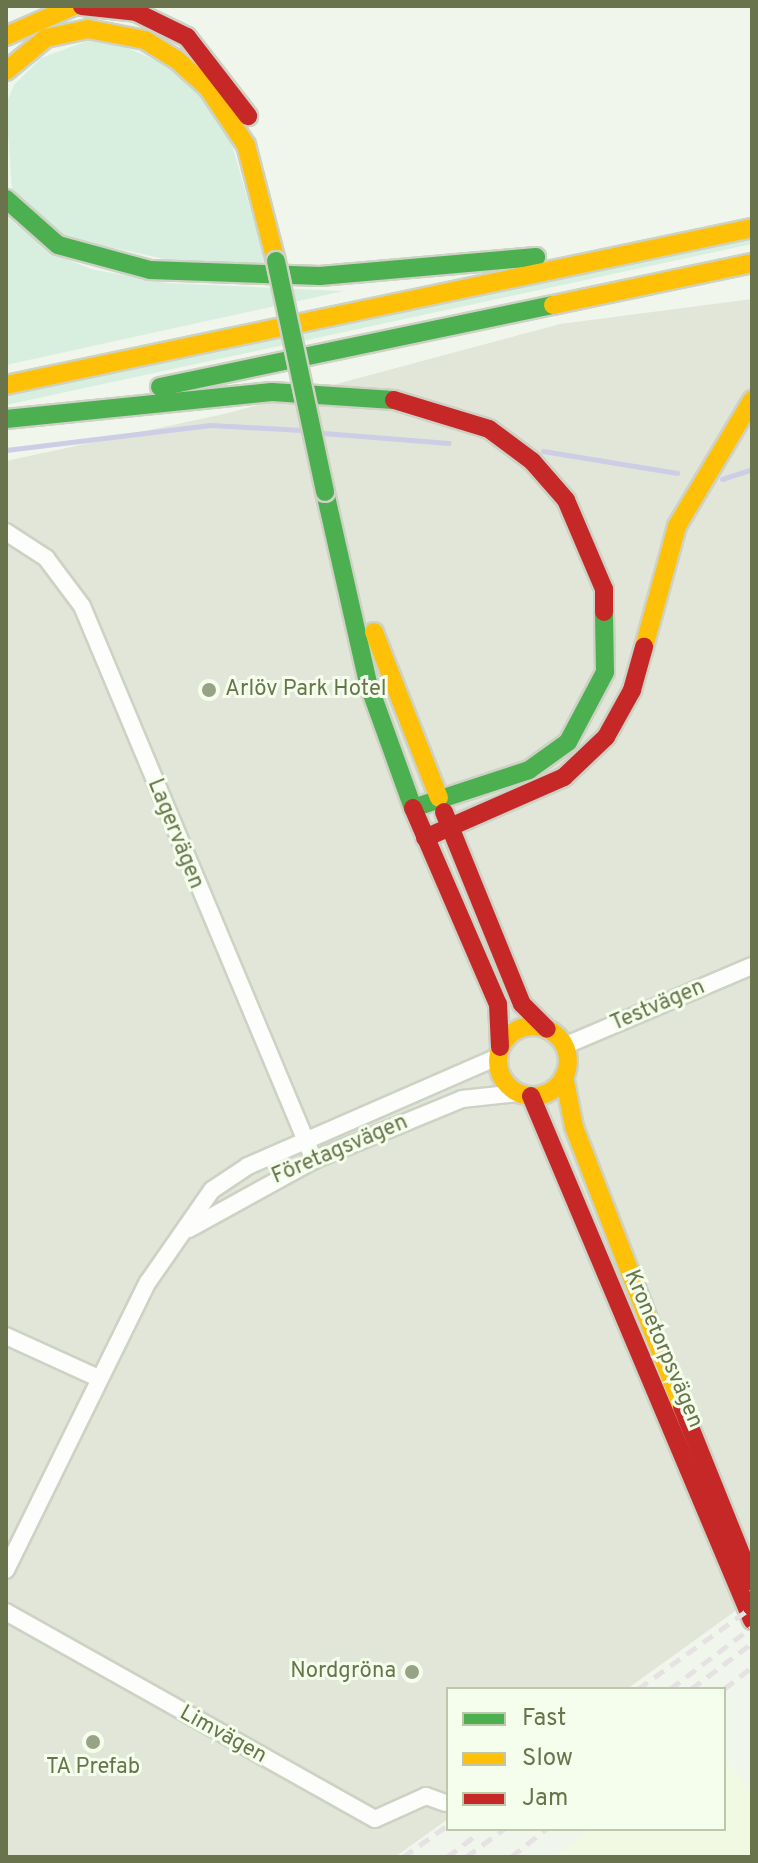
<!DOCTYPE html>
<html>
<head>
<meta charset="utf-8">
<style>
	body { margin:0 }
	#map { position:relative; width:758px; height:1863px; overflow:hidden; background:#f0f6eb; font-family:Overpass,sans-serif }
	div>[style] { position:absolute }
	.commercial>* { inset:0; background:#f2f9e2 }
	.industrial>* { inset:0; background:#e1e6d9 }
	.green>* { inset:0; background:#d8efe0 }
	.stream>* { height:5px; margin:-2.5px; padding:0 2.5px; transform-origin:2.5px; border-radius:2.5px; background:#cdcde6 }
	.roads { filter:drop-shadow(2px 0 #cdd2c5) drop-shadow(-2px 0 #cdd2c5) drop-shadow(0 2px #cdd2c5) drop-shadow(0 -2px #cdd2c5) }
	.street>* { height:16px; margin:-8px; padding:0 8px; transform-origin:8px; border-radius:8px; background:#fdfefc }
	.fast>* { height:18px; margin:-9px; padding:0 9px; transform-origin:9px; border-radius:9px; background:#4caf50 }
	.slow>* { height:18px; margin:-9px; padding:0 9px; transform-origin:9px; border-radius:9px; background:#ffc107 }
	.slow>.ring { margin:-9px; padding:0; box-sizing:content-box; background:none; border:18px solid #ffc107; border-radius:50% }
	.jam>* { height:18px; margin:-9px; padding:0 9px; transform-origin:9px; border-radius:9px; background:#c62828 }
	.rail>* { height:5px; margin-top:-2.5px; transform-origin:0; background:repeating-linear-gradient(90deg,#e6e2e3 0 12px,transparent 0 20px) }
	.bridges { filter:drop-shadow(2px 0 #cdd2c3) drop-shadow(-2px 0 #cdd2c3) drop-shadow(0 2px #cdd2c3) drop-shadow(0 -2px #cdd2c3) }
	.fast-bridge>* { height:18px; margin:-9px; padding:0 9px; transform-origin:9px; border-radius:9px; background:#4caf50 }
	.dots>* { width:22px; height:22px; translate:-50% -50%; box-sizing:border-box; border:4px solid #f5feec; border-radius:50% }
	span { translate:-50% -50%; white-space:nowrap; text-align:center; line-height:1.15; -webkit-text-stroke:6px #f5feec; paint-order:stroke }
	.poi-label { font-size:22px; color:#69744c }
	.left { translate:0 -50%; text-align:left }
	.right { translate:-100% -50%; text-align:right }
	.street-label { font-size:22px; color:#69744c }
	.frame { position:absolute; inset:0; border:8px solid #69744c; pointer-events:none }
	.legend { position:absolute; left:446px; top:1687px; width:280px; height:144px; box-sizing:border-box; background:#f5feec; border:2px solid #bdc7ac; margin:0; padding:10px 14px; list-style:none; font-size:24px; color:#69744c }
	.legend li { display:flex; align-items:center; gap:16px; height:40px }
	.legend b { width:40px; border:2px solid #bdc7ac }
</style>
</head>
<body>
<div id="map">
	<div class="commercial">
		<div style="clip-path:polygon(724px 1758px,752px 1795px,752px 1857px,554px 1857px,590px 1829px,724px 1829px)"></div>
	</div>
	<div class="industrial">
		<div style="clip-path:polygon(752px 299px,752px 1599px,627px 1689px,448px 1689px,448px 1819px,395px 1857px,6px 1857px,6px 461px,224px 414px,560px 324px)"></div>
	</div>
	<div class="green">
		<div style="clip-path:polygon(87px 41px,116px 43px,174px 68px,226px 124px,268px 270px,191px 265px,61px 236px,12px 189px,6px 104px,14px 85px,41px 58px)"></div>
		<div style="clip-path:polygon(6px 216px,50px 252px,91px 269px,167px 283px,344px 291px,6px 365px)"></div>
		<div style="clip-path:polygon(752px 232px,752px 244px,6px 405px,6px 394px)"></div>
	</div>
	<div class="stream">
		<div style="left:323px;top:433px;width:126px;rotate:4.5deg"></div>
		<div style="left:6px;top:450px;width:206px;rotate:-7deg"></div>
		<div style="left:210px;top:425px;width:91px;rotate:3.1deg"></div>
		<div style="left:543px;top:451px;width:136px;rotate:9.3deg"></div>
		<div style="left:722px;top:479px;width:32px;rotate:-18deg"></div>
	</div>
	<div class="roads">
		<div class="street">
			<div style="left:6px;top:532px;width:48px;rotate:33deg"></div>
			<div style="left:46px;top:558px;width:60px;rotate:53.1deg"></div>
			<div style="left:82px;top:606px;width:601px;rotate:67.28deg"></div>
			<div style="left:564px;top:1046px;width:204px;rotate:-23.1deg"></div>
			<div style="left:189px;top:1229px;width:143px;rotate:-28.9deg"></div>
			<div style="left:314px;top:1160px;width:160px;rotate:-22.4deg"></div>
			<div style="left:462px;top:1099px;width:56px;rotate:-6.1deg"></div>
			<div style="left:6px;top:1336px;width:101px;rotate:24.5deg"></div>
			<div style="left:6px;top:1570px;width:321px;rotate:-63.8deg"></div>
			<div style="left:148px;top:1282px;width:112px;rotate:-55.2deg"></div>
			<div style="left:212px;top:1190px;width:43px;rotate:-33.7deg"></div>
			<div style="left:248px;top:1166px;width:273px;rotate:-23.6deg"></div>
			<div style="left:6px;top:1612px;width:423px;rotate:29.3deg"></div>
			<div style="left:375px;top:1819px;width:56px;rotate:-24.3deg"></div>
			<div style="left:426px;top:1796px;width:20px;rotate:20deg"></div>
		</div>
		<div class="fast">
			<div style="left:6px;top:199px;width:69px;rotate:41.5deg"></div>
			<div style="left:58px;top:245px;width:95px;rotate:15.2deg"></div>
			<div style="left:150px;top:270px;width:170px;rotate:2deg"></div>
			<div style="left:320px;top:276px;width:217px;rotate:-5deg"></div>
			<div style="left:160px;top:387px;width:401px;rotate:-11.8deg"></div>
			<div style="left:6px;top:419px;width:267px;rotate:-5.8deg"></div>
			<div style="left:272px;top:392px;width:122px;rotate:3.8deg"></div>
			<div style="left:325px;top:492px;width:196px;rotate:77.3deg"></div>
			<div style="left:368px;top:683px;width:133px;rotate:70.2deg"></div>
			<div style="left:413px;top:808px;width:122px;rotate:-18.1deg"></div>
			<div style="left:529px;top:770px;width:48px;rotate:-35.7deg"></div>
			<div style="left:568px;top:742px;width:79px;rotate:-62.1deg"></div>
			<div style="left:605px;top:672px;width:60px;rotate:-91deg"></div>
		</div>
		<div class="slow">
			<div style="left:6px;top:36px;width:74px;rotate:-23.8deg"></div>
			<div style="left:6px;top:71px;width:52px;rotate:-39.5deg"></div>
			<div style="left:46px;top:38px;width:43px;rotate:-12.1deg"></div>
			<div style="left:88px;top:29px;width:58px;rotate:10.9deg"></div>
			<div style="left:145px;top:40px;width:36px;rotate:32deg"></div>
			<div style="left:176px;top:59px;width:43px;rotate:42.2deg"></div>
			<div style="left:208px;top:88px;width:69px;rotate:56.3deg"></div>
			<div style="left:246px;top:145px;width:120px;rotate:75.5deg"></div>
			<div style="left:553px;top:305px;width:203px;rotate:-11.9deg"></div>
			<div style="left:6px;top:385px;width:762px;rotate:-11.88deg"></div>
			<div style="left:374px;top:632px;width:178px;rotate:68.6deg"></div>
			<div style="left:644px;top:647px;width:125px;rotate:-74.7deg"></div>
			<div style="left:677px;top:526px;width:147px;rotate:-59.2deg"></div>
			<div class="ring" style="left:498px;top:1026px;width:52px;height:52px"></div>
			<div style="left:564px;top:1076px;width:52px;rotate:78.9deg"></div>
			<div style="left:574px;top:1127px;width:300px;rotate:68.9deg"></div>
		</div>
		<div class="jam">
			<div style="left:82px;top:6px;width:54px;rotate:6.3deg"></div>
			<div style="left:136px;top:12px;width:57px;rotate:26.1deg"></div>
			<div style="left:187px;top:37px;width:100px;rotate:52.3deg"></div>
			<div style="left:394px;top:400px;width:99px;rotate:17deg"></div>
			<div style="left:489px;top:429px;width:54px;rotate:36.7deg"></div>
			<div style="left:532px;top:461px;width:52px;rotate:48.9deg"></div>
			<div style="left:566px;top:500px;width:97px;rotate:66.9deg"></div>
			<div style="left:604px;top:589px;width:23px;rotate:90deg"></div>
			<div style="left:413px;top:808px;width:214px;rotate:66.6deg"></div>
			<div style="left:498px;top:1004px;width:43px;rotate:87.3deg"></div>
			<div style="left:444px;top:812px;width:207px;rotate:67.9deg"></div>
			<div style="left:522px;top:1004px;width:35px;rotate:45deg"></div>
			<div style="left:425px;top:838px;width:152px;rotate:-23.7deg"></div>
			<div style="left:564px;top:777px;width:58px;rotate:-43.6deg"></div>
			<div style="left:606px;top:737px;width:54px;rotate:-61deg"></div>
			<div style="left:632px;top:690px;width:45px;rotate:-74.4deg"></div>
			<div style="left:531px;top:1096px;width:569px;rotate:67.13deg"></div>
			<div style="left:682px;top:1407px;width:188px;rotate:68.1deg"></div>
		</div>
	</div>
	<div class="rail">
		<div style="left:638px;top:1689px;width:140px;rotate:-35.7deg"></div>
		<div style="left:670px;top:1689px;width:103px;rotate:-37.1deg"></div>
		<div style="left:691px;top:1689px;width:76px;rotate:-37deg"></div>
		<div style="left:724px;top:1689px;width:36px;rotate:-38deg"></div>
		<div style="left:403px;top:1857px;width:55px;rotate:-35.4deg"></div>
		<div style="left:447px;top:1857px;width:36px;rotate:-37deg"></div>
		<div style="left:466px;top:1857px;width:47px;rotate:-36.4deg"></div>
		<div style="left:511px;top:1857px;width:45px;rotate:-38.7deg"></div>
	</div>
	<div class="bridges">
		<div class="fast-bridge">
			<div style="left:276px;top:261px;width:236px;rotate:78deg"></div>
		</div>
	</div>
	<div class="dots">
		<div style="left:209px;top:690px;background:#98a284"></div>
		<div style="left:412px;top:1672px;background:#98a284"></div>
		<div style="left:93px;top:1742px;background:#98a284"></div>
	</div>
	<div class="poi-label">
		<span class="left" style="left:225px;top:690px">Arlöv Park Hotel</span>
		<span class="right" style="left:396px;top:1672px">Nordgröna</span>
		<span style="left:93px;top:1768px">TA Prefab</span>
	</div>
	<div class="street-label">
		<span style="left:175px;top:834px;rotate:68deg">Lagervägen</span>
		<span style="left:658px;top:1006px;rotate:-23deg">Testvägen</span>
		<span style="left:340px;top:1150px;rotate:-23deg">Företagsvägen</span>
		<span style="left:663px;top:1349px;rotate:67deg">Kronetorpsvägen</span>
		<span style="left:223px;top:1735px;rotate:29deg">Limvägen</span>
	</div>
	<div class="frame"></div>
	<ul class="legend">
	<li><b style="height:10px;background:#4caf50"></b>Fast</li>
	<li><b style="height:10px;background:#ffc107"></b>Slow</li>
	<li><b style="height:10px;background:#c62828"></b>Jam</li>
	</ul>
</div>
</body>
</html>
